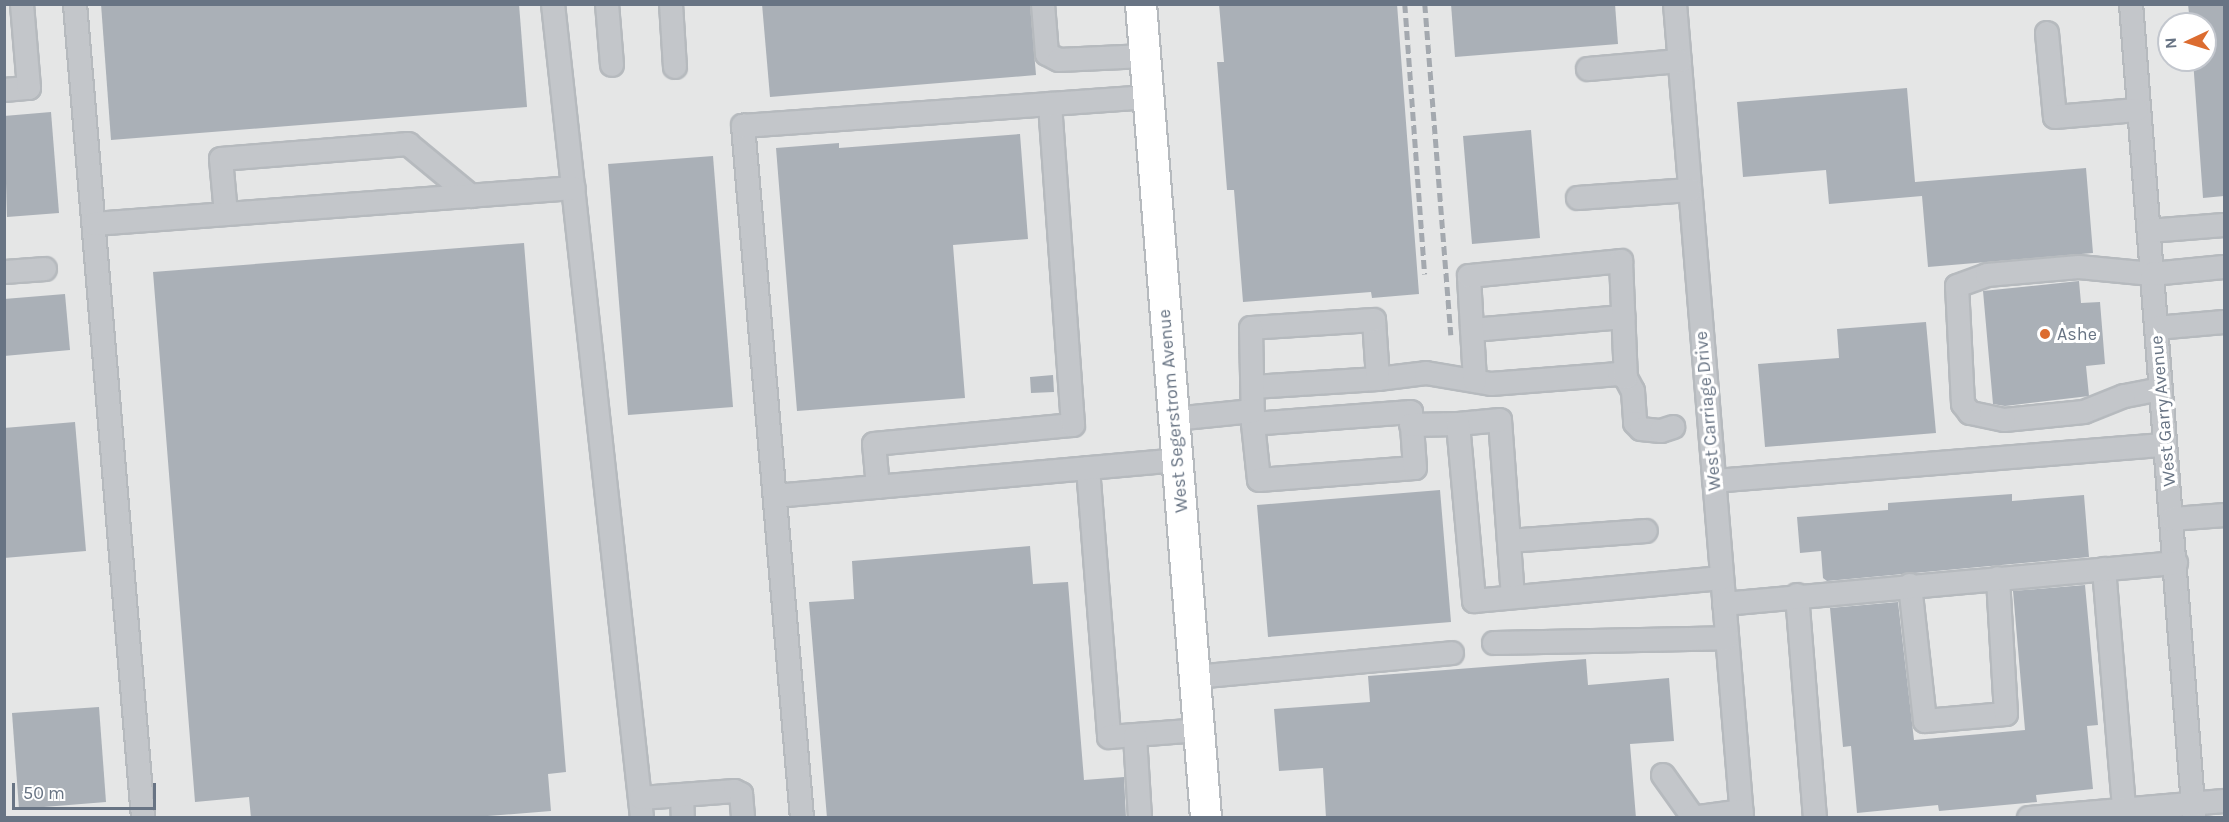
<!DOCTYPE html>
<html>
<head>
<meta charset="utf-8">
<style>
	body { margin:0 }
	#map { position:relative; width:2229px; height:822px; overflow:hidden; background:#f7f7f5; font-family:Karla,sans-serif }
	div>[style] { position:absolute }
	.built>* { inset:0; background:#e5e6e6 }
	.building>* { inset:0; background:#aab0b7 }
	.roads { filter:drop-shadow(2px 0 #b6babe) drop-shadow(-2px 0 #b6babe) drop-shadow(0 2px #b6babe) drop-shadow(0 -2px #b6babe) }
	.minor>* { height:22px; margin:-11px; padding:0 11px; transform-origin:11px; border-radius:11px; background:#c3c6ca }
	.major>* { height:30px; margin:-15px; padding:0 15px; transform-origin:15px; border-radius:15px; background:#fff }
	.rail>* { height:4.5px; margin-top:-2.25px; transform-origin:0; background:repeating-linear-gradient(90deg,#a4a9af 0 9px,transparent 0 13.5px) }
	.dots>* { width:16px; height:16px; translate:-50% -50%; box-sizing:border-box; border:3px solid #fff; border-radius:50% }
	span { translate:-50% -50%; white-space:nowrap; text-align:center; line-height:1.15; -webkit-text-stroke:6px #fff; paint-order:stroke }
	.poi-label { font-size:18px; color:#687484 }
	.left { translate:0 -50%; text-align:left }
	.street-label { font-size:18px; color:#687484 }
	.frame { position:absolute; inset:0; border:6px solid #687484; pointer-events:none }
	.north { position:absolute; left:2157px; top:12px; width:60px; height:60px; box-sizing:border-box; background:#fff; border:2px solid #c3c7ce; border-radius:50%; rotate:266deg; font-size:16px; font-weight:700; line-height:24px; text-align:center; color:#687484 }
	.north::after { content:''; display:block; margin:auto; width:21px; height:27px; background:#dc6c30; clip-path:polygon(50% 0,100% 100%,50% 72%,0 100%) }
	.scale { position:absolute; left:12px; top:783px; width:144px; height:27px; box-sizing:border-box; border:3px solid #687484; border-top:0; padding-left:8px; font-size:18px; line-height:21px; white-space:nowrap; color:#687484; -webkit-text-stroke:4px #fff; paint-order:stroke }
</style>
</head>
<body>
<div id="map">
	<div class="built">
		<div style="clip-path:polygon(evenodd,5px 5px,2224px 5px,2224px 817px,5px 818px,5px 5px,2169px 24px,2205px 24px,2205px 60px,2169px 60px,2169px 24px)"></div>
	</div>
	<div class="building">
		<div style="clip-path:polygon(101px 4px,519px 4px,527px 107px,111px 140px)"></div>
		<div style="clip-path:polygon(762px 4px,1030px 4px,1036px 75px,770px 97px)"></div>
		<div style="clip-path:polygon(1219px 4px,1397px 4px,1419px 294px,1372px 298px,1371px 292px,1243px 302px,1234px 190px,1227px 190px,1217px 62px,1224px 62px)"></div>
		<div style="clip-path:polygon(1451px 4px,1615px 4px,1618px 44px,1455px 57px)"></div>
		<div style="clip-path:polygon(2188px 4px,2224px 4px,2224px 196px,2203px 198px,2193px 60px,2205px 60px,2205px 24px,2190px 24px)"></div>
		<div style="clip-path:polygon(1907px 88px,1915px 182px,2086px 168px,2093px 253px,1928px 267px,1922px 196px,1829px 204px,1826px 170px,1743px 177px,1737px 102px)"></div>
		<div style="clip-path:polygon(51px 112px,59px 213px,7px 217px,4px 116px)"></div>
		<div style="clip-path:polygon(1531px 130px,1540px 238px,1472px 244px,1463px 136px)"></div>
		<div style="clip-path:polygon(1020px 134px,1028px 239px,953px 245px,965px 398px,797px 411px,776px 148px,839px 143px,839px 148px)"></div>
		<div style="clip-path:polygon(713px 156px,733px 407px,628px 415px,608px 164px)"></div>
		<div style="clip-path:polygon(524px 243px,566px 772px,548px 774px,551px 811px,462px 818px,251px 818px,249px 797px,195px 802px,153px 272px)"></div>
		<div style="clip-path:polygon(2079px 281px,2081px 303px,2100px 302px,2105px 364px,2086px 366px,2089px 396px,2005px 406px,1993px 404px,1983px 291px)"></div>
		<div style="clip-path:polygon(65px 294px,70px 350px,4px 356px,4px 299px)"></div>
		<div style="clip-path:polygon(1926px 322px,1936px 433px,1765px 447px,1758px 364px,1839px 358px,1837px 329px)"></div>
		<div style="clip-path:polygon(1053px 375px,1054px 392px,1031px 393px,1030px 377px)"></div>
		<div style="clip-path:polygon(75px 422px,86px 551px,4px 558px,4px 428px)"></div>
		<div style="clip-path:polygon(1440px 490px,1451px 622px,1268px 637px,1257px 505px)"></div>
		<div style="clip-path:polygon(2012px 494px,2012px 501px,2084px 495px,2089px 557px,1827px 581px,1823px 578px,1821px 551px,1800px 553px,1797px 517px,1888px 510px,1888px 503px)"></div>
		<div style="clip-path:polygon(1030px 546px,1033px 584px,1068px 582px,1084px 780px,1124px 777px,1126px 818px,827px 818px,809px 602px,854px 599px,852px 561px)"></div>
		<div style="clip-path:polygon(2085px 585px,2098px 725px,2087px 726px,2093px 789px,2036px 795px,2037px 802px,1939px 811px,1938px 805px,1857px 813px,1851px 746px,1843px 747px,1830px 608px,1898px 602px,1914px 740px,2025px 730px,2013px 591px)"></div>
		<div style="clip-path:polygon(1586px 659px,1588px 685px,1669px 678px,1674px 741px,1630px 744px,1636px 818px,1326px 818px,1323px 768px,1279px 771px,1274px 709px,1370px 702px,1368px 676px)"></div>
		<div style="clip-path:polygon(99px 707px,106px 802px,19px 809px,12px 713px)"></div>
	</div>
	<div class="roads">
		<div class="minor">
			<div style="left:75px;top:4px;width:817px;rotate:85.22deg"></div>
			<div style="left:553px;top:4px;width:819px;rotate:83.76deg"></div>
			<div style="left:607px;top:4px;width:61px;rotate:85.3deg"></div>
			<div style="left:671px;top:4px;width:63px;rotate:86.4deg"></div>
			<div style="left:1043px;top:4px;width:50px;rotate:85.4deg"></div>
			<div style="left:1047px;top:54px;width:13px;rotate:27deg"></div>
			<div style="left:1059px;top:60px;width:86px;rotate:-2.7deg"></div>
			<div style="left:1675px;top:4px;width:817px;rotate:85.29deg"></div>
			<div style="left:2131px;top:4px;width:816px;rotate:85.57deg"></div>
			<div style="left:2047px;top:33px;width:84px;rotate:84.6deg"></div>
			<div style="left:2055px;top:117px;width:82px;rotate:-4.9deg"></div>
			<div style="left:1588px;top:69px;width:92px;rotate:-5deg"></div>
			<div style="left:4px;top:90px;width:25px;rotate:-5deg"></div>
			<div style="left:29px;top:88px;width:84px;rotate:-94.8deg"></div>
			<div style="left:1578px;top:198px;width:112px;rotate:-4.1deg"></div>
			<div style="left:226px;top:214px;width:55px;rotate:-95.2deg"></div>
			<div style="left:221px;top:159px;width:188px;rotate:-4.6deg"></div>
			<div style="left:408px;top:144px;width:82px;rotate:39.5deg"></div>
			<div style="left:94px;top:224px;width:481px;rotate:-4.3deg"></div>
			<div style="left:2149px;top:231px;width:75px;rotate:-4.6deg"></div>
			<div style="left:4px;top:272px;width:41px;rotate:-4.2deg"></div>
			<div style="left:2156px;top:328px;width:68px;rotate:-5deg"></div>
			<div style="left:1472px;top:330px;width:152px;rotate:-4.9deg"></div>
			<div style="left:1378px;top:379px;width:48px;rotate:-7.1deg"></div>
			<div style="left:1426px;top:373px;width:66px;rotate:9.6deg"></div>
			<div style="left:1491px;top:384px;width:128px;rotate:-4.5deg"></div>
			<div style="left:1619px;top:374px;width:8px;rotate:30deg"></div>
			<div style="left:1626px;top:378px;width:15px;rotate:62deg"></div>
			<div style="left:1633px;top:391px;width:32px;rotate:86deg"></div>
			<div style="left:1635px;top:423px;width:8px;rotate:45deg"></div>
			<div style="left:1641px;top:429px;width:20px;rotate:6deg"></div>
			<div style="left:1661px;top:431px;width:13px;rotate:-18deg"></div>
			<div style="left:1475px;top:381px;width:105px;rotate:-93.3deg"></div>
			<div style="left:1469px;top:276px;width:153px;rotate:-5.6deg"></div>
			<div style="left:1621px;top:261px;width:117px;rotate:87.6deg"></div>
			<div style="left:1253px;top:387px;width:125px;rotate:-3.7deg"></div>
			<div style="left:1378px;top:379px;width:59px;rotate:-93.9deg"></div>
			<div style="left:1374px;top:320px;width:123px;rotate:176.3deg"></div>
			<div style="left:1251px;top:328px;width:96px;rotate:88.8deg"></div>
			<div style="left:1253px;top:424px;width:56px;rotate:83.9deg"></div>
			<div style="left:1259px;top:480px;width:156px;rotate:-4.4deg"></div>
			<div style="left:1415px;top:468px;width:56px;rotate:-94.1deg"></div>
			<div style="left:1411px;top:412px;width:158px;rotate:175.7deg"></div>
			<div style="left:2161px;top:389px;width:38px;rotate:169deg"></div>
			<div style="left:2124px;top:396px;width:43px;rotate:158.2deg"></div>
			<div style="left:2084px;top:412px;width:80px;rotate:174.3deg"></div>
			<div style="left:2004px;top:420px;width:35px;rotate:-168deg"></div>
			<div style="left:1970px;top:413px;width:11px;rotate:-128deg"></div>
			<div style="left:1963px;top:404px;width:118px;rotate:-92.9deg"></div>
			<div style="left:1957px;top:286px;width:32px;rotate:-20deg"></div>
			<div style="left:1987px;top:275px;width:92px;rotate:-5deg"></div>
			<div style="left:2079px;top:267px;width:73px;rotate:5.5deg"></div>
			<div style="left:2152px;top:274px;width:72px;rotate:-5.6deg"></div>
			<div style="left:1174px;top:419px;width:79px;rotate:-5.8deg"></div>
			<div style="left:1411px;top:425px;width:47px;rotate:-1.2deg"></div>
			<div style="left:1088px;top:468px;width:270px;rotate:85.5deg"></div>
			<div style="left:1109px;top:737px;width:90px;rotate:-4.4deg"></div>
			<div style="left:1714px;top:481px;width:452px;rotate:-4.6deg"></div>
			<div style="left:878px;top:487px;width:43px;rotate:-95.3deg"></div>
			<div style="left:874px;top:444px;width:200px;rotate:-5.5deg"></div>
			<div style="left:1073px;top:425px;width:322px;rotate:-94.1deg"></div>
			<div style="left:775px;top:496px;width:404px;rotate:-5.1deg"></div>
			<div style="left:2172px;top:519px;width:52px;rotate:-4.4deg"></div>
			<div style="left:1509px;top:541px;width:137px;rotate:-4.2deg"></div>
			<div style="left:2104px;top:569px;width:241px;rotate:85.2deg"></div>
			<div style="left:1910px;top:585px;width:137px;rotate:83.7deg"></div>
			<div style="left:1925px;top:721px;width:81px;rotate:-4.9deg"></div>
			<div style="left:2006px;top:714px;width:136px;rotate:-93.4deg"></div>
			<div style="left:1797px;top:595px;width:224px;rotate:85.4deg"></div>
			<div style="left:1513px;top:597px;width:177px;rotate:-94.2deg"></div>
			<div style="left:1500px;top:420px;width:42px;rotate:174.6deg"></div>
			<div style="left:1458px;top:424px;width:178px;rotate:84.8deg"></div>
			<div style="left:1474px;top:601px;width:249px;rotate:-5.3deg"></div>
			<div style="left:1724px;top:604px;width:454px;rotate:-5.2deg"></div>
			<div style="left:1494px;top:643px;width:233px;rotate:-1.2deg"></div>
			<div style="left:1195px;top:677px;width:258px;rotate:-5.3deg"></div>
			<div style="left:1135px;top:736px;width:82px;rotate:86.5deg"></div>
			<div style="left:1663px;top:775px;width:52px;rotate:54.5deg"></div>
			<div style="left:682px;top:795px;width:23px;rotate:88deg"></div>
			<div style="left:641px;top:798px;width:94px;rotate:-4.3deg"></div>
			<div style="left:735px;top:791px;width:7px;rotate:27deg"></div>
			<div style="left:741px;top:794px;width:24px;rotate:85deg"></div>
			<div style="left:802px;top:818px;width:695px;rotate:-94.87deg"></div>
			<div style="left:743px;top:126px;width:406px;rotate:-4.1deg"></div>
			<div style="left:1692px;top:818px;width:50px;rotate:-8deg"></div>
			<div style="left:2029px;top:818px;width:196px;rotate:-5deg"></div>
		</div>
		<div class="major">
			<div style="left:1141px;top:4px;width:817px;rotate:85.43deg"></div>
		</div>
	</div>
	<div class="rail">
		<div style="left:1405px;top:4px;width:271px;rotate:85.8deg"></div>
		<div style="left:1425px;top:4px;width:332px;rotate:85.5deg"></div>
	</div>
	<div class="dots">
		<div style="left:2045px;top:334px;background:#dc6c30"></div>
	</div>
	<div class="poi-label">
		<span class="left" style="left:2057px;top:334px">Ashe</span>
	</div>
	<div class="street-label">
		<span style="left:1173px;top:411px;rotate:-95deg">West Segerstrom Avenue</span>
		<span style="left:1708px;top:411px;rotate:-95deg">West Carriage Drive</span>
		<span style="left:2163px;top:411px;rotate:-95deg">West Garry Avenue</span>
	</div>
	<div class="frame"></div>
	<div class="north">N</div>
	<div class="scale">50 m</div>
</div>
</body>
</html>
